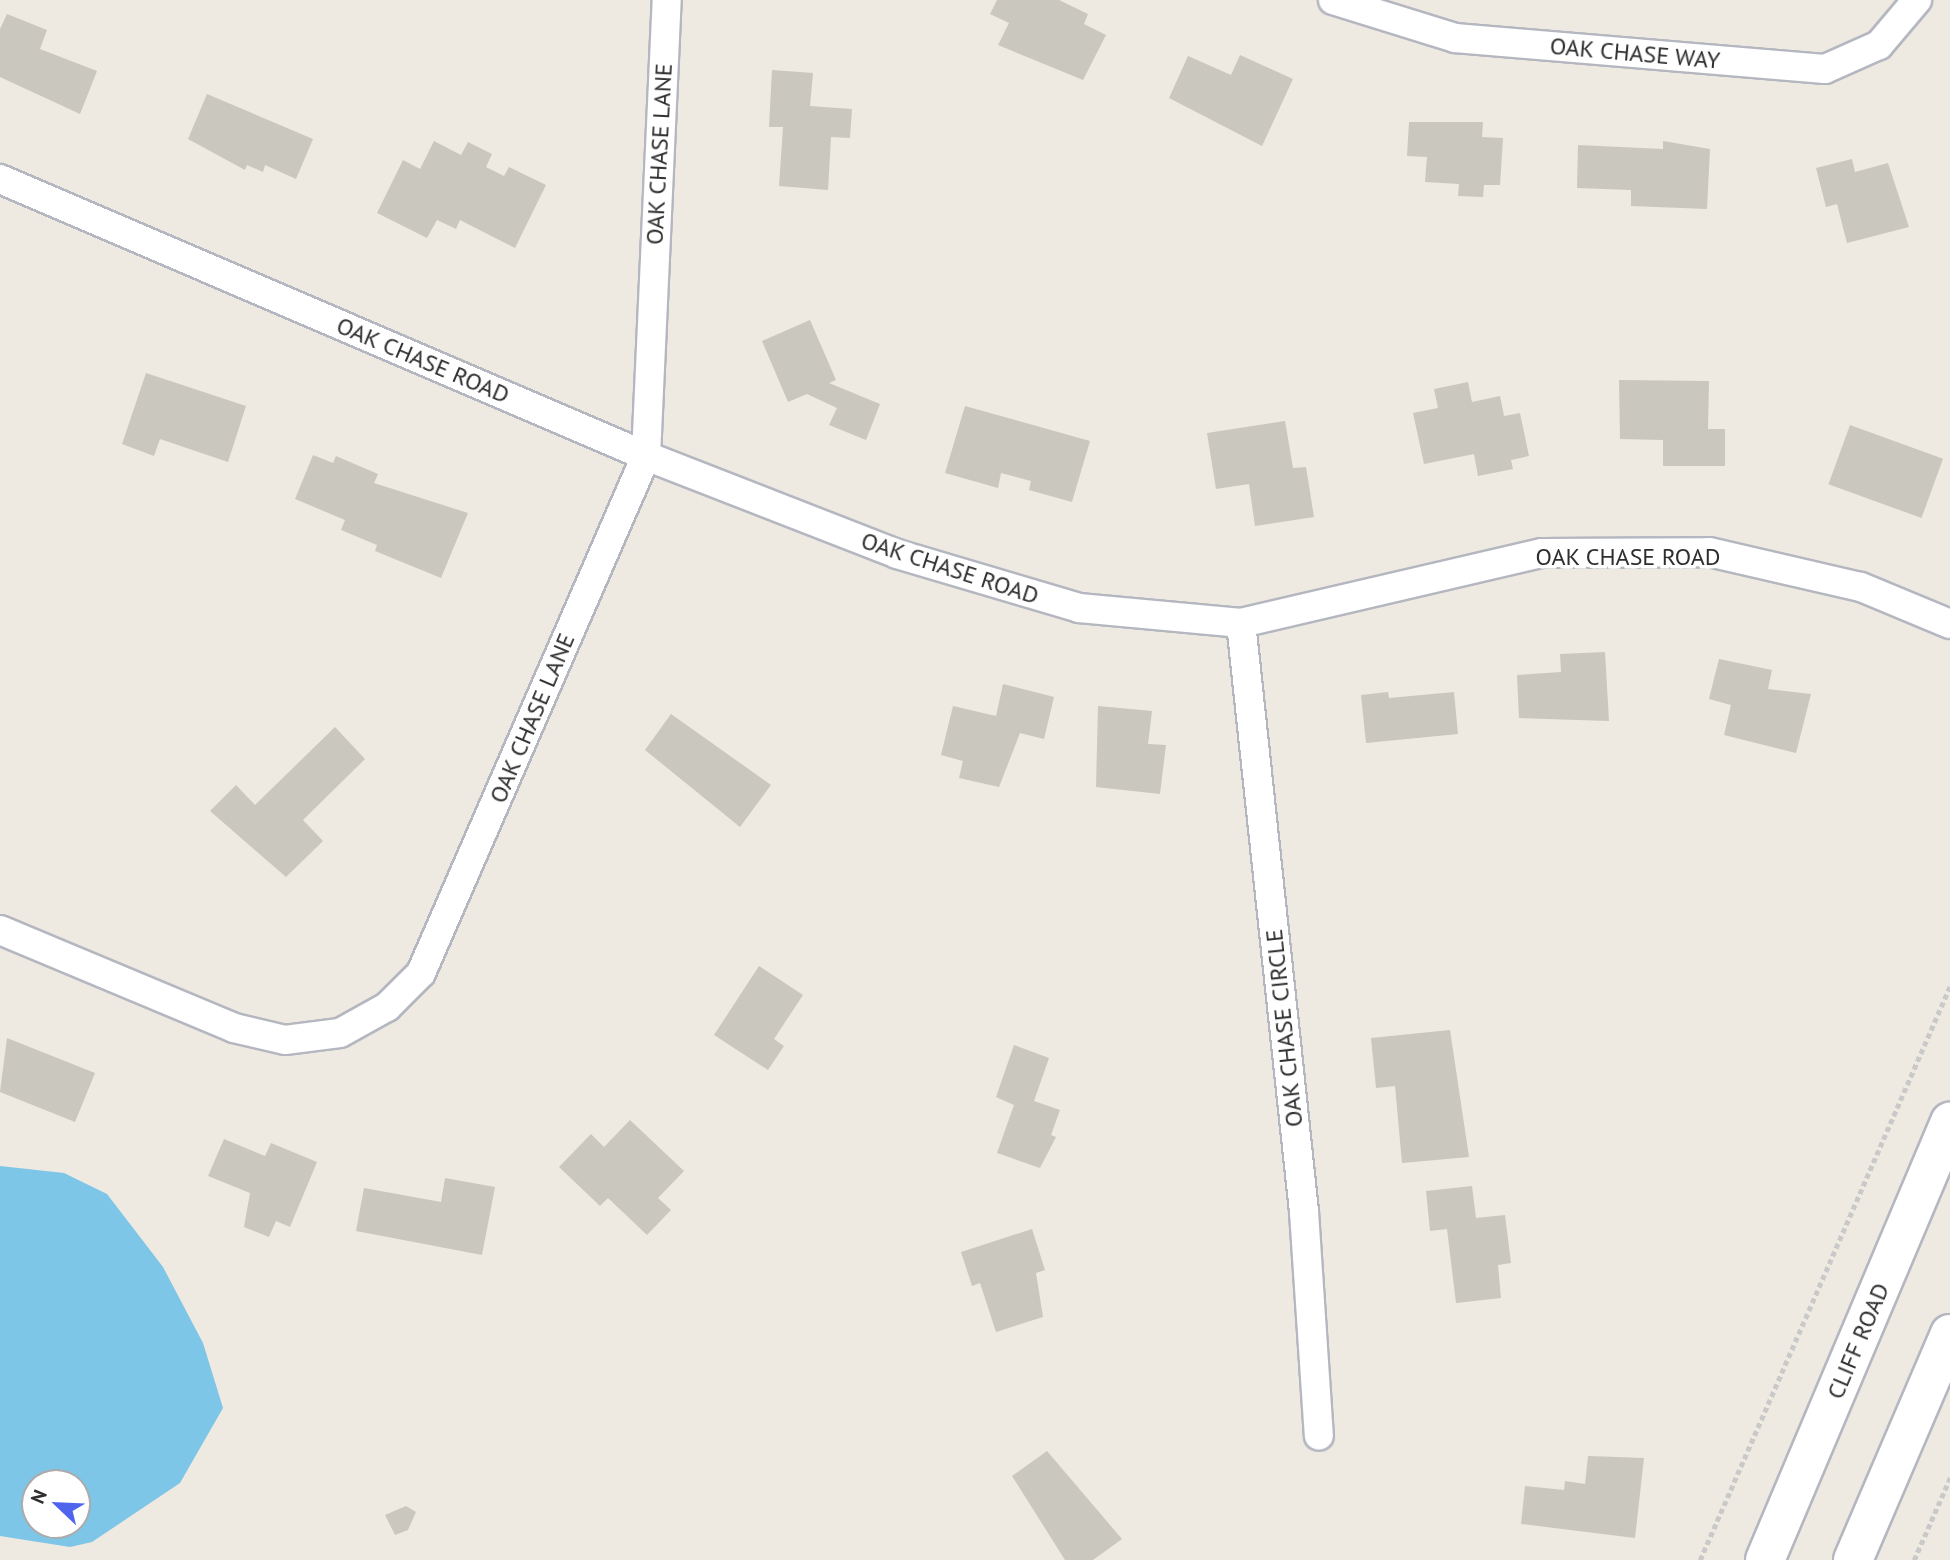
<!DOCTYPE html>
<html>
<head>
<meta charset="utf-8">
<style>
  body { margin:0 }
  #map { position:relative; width:1950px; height:1560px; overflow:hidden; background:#eee9e1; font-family:"PT Sans",sans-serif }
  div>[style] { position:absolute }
  .water>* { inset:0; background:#7dc6e7 }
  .building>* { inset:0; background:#cac7bf; transform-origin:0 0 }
  .path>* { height:4.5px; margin-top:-2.25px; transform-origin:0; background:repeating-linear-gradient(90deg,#c9c9c9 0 5px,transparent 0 8.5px) }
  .roads { filter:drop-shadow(2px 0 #b5b7c0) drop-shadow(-2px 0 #b5b7c0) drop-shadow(0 2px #b5b7c0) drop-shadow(0 -2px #b5b7c0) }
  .street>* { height:28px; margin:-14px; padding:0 14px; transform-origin:14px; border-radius:14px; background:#fff }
  .secondary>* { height:38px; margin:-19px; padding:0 19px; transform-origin:19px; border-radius:19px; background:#fff }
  span { translate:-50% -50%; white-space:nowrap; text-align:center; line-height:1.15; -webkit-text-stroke:7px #fff; paint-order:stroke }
  .street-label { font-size:24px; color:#2e2e2e }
  .north { position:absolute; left:21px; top:1469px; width:70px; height:70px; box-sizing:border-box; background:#fff; border:2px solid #ababab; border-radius:50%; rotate:293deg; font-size:19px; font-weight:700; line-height:28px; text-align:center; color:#2e2e2e }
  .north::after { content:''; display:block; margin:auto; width:24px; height:32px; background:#4f65ed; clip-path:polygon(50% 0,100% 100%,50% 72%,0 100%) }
</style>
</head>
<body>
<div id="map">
  <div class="water">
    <i style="clip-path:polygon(evenodd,0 1166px,64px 1173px,107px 1194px,163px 1267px,203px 1343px,223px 1408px,180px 1483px,92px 1542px,70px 1547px,0 1536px,0 1166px,35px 1483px,77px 1483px,77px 1525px,35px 1525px,35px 1483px)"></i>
  </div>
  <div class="building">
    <i style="clip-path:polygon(997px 0,1059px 0,1088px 14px,1084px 24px,1106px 35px,1083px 80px,998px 45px,1009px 23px,990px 14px)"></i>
    <i style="clip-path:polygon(7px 14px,47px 30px,40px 49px,97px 71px,80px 114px,0 77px,0 29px)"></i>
    <i style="clip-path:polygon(1240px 55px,1293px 79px,1262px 146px,1169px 98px,1188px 56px,1231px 75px)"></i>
    <i style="clip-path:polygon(772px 70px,813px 73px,810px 106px,852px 109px,850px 138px,831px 137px,828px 190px,779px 186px,783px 127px,769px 127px)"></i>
    <i style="clip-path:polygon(207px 94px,313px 139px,296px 179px,265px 165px,263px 172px,247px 165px,245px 170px,188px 139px)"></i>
    <i style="clip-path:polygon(1409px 122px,1483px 122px,1482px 137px,1503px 138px,1500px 185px,1484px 185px,1483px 197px,1458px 196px,1459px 184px,1425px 182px,1427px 157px,1407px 156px)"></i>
    <i style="clip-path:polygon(434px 141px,461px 155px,468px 142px,492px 154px,486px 167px,504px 176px,509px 167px,546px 185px,515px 248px,460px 220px,456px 229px,437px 220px,427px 238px,377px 213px,403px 160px,420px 169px)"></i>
    <i style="clip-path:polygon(1663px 141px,1710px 149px,1707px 209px,1631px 206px,1631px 190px,1577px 188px,1578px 145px,1663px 149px)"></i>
    <i style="clip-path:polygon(1852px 159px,1855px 172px,1888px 163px,1909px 227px,1847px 243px,1837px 204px,1826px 207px,1816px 168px)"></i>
    <i style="clip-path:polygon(810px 320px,836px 380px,829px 383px,880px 404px,866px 440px,829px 425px,837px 408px,807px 394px,788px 402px,762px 341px)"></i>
    <i style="clip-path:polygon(146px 373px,246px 406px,228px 462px,160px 439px,154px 456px,122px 444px)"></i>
    <i style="clip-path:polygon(1619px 380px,1709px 381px,1708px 429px,1725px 429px,1725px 466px,1663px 466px,1663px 440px,1620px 439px)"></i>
    <i style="clip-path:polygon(1468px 382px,1472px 402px,1500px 396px,1504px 416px,1520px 413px,1529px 456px,1511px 460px,1513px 469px,1478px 476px,1474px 454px,1424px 464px,1413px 413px,1438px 408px,1434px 389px)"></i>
    <i style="clip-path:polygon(965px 406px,1090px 441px,1072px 502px,1029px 490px,1031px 481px,1001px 473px,998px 488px,945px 473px)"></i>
    <i style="clip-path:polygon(1285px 421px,1293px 468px,1306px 467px,1314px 517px,1255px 526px,1249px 484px,1216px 489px,1207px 433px)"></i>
    <i style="left:1850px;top:425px;width:99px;height:63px;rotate:20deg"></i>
    <i style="clip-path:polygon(313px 455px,333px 463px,336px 456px,378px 474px,374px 483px,468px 513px,441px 578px,375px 551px,377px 545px,341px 530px,345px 520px,295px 499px)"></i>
    <i style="clip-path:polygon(1605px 652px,1609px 721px,1519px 718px,1517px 675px,1561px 672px,1560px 654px)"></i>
    <i style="clip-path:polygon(1719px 659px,1772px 670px,1768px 689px,1811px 694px,1796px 753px,1724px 735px,1731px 705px,1709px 699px)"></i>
    <i style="clip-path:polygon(1003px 684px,1054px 697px,1044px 739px,1020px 733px,999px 787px,959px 778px,963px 761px,941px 755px,953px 706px,996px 716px)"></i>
    <i style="clip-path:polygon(1388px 692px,1389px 698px,1454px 692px,1458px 734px,1366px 743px,1361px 695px)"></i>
    <i style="clip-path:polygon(1098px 706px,1152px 711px,1148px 744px,1166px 745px,1160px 794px,1096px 787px)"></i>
    <i style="clip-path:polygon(671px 714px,771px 785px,740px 827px,645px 750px)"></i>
    <i style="clip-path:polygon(335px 727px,365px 759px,303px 820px,323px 841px,286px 877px,210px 811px,236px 785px,255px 805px)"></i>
    <i style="clip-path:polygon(759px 966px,803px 995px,774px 1039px,784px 1046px,768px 1070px,714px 1035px)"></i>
    <i style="clip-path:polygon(1450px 1030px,1469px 1157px,1402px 1163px,1395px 1086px,1376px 1088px,1371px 1038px)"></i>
    <i style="clip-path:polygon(7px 1038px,95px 1073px,75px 1122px,0 1092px)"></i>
    <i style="clip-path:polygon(1014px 1045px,1049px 1058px,1034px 1101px,1060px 1110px,1051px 1135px,1056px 1137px,1040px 1168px,997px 1153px,1014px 1105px,996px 1097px)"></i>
    <i style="clip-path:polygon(630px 1120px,684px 1171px,658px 1198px,671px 1210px,647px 1235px,608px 1198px,600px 1206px,559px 1167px,591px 1134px,604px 1147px)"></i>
    <i style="clip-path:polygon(224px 1139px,265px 1156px,271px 1143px,317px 1162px,290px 1227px,276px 1221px,269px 1237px,244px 1227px,250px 1193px,208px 1176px)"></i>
    <i style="clip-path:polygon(445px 1178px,495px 1187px,482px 1255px,356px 1231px,364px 1188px,441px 1202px)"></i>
    <i style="clip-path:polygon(1472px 1186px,1476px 1218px,1505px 1215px,1511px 1263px,1498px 1265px,1501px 1298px,1456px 1303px,1447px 1229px,1430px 1231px,1426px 1191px)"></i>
    <i style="clip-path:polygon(1032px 1229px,1045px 1270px,1036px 1273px,1043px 1317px,996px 1332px,980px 1283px,972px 1286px,961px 1252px)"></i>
    <i style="clip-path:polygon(1047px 1451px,1122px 1539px,1093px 1560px,1065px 1560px,1012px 1476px)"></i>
    <i style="clip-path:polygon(1588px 1456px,1644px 1458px,1635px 1538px,1521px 1524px,1525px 1486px,1564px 1490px,1565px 1481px,1585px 1484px)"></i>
    <i style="clip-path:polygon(406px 1506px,416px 1512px,408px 1530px,395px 1535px,385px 1515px)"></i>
  </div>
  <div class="path">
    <i style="left:1700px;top:1560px;width:626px;rotate:-66.46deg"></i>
    <i style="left:1914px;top:1560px;width:90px;rotate:-66.3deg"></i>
  </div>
  <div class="roads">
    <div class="street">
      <i style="left:1333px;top:0;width:128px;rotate:17.3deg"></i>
      <i style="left:1455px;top:38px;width:371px;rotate:4.8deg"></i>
      <i style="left:1825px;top:69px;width:59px;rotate:-24deg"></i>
      <i style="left:1879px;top:45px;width:59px;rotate:-49.8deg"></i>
      <i style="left:0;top:179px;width:703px;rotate:23.21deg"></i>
      <i style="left:646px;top:456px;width:269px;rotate:21.3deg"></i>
      <i style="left:897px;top:554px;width:190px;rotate:16.5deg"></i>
      <i style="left:1079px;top:608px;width:163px;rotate:5.3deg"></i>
      <i style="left:1241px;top:623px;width:309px;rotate:-13.1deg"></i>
      <i style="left:1542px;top:553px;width:167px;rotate:-0.3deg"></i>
      <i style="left:1709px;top:552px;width:156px;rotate:13deg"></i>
      <i style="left:1861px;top:587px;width:96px;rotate:22.6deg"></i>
      <i style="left:1241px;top:623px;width:592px;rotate:83.89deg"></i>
      <i style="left:1304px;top:1212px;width:224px;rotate:86.2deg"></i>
      <i style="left:0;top:930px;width:254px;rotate:22.7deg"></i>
      <i style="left:234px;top:1028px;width:52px;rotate:13.2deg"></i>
      <i style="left:285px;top:1040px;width:55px;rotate:-7.3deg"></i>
      <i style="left:340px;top:1033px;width:54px;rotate:-29deg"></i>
      <i style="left:387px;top:1007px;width:48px;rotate:-45deg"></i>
      <i style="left:421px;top:973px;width:564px;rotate:-66.48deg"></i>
      <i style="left:646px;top:456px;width:456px;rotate:-87.4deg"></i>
    </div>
    <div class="secondary">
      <i style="left:1765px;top:1560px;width:476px;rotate:-67.1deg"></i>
      <i style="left:1853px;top:1560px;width:246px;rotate:-66.8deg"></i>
    </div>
  </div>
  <div class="street-label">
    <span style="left:1635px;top:53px;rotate:5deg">OAK CHASE WAY</span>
    <span style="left:659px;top:154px;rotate:-87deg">OAK CHASE LANE</span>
    <span style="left:423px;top:360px;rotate:23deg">OAK CHASE ROAD</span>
    <span style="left:1628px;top:557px">OAK CHASE ROAD</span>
    <span style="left:950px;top:568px;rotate:18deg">OAK CHASE ROAD</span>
    <span style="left:532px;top:718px;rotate:-67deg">OAK CHASE LANE</span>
    <span style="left:1284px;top:1028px;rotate:-96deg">OAK CHASE CIRCLE</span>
    <span style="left:1858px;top:1341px;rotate:-67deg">CLIFF ROAD</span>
  </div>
  <div class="north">N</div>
</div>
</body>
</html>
